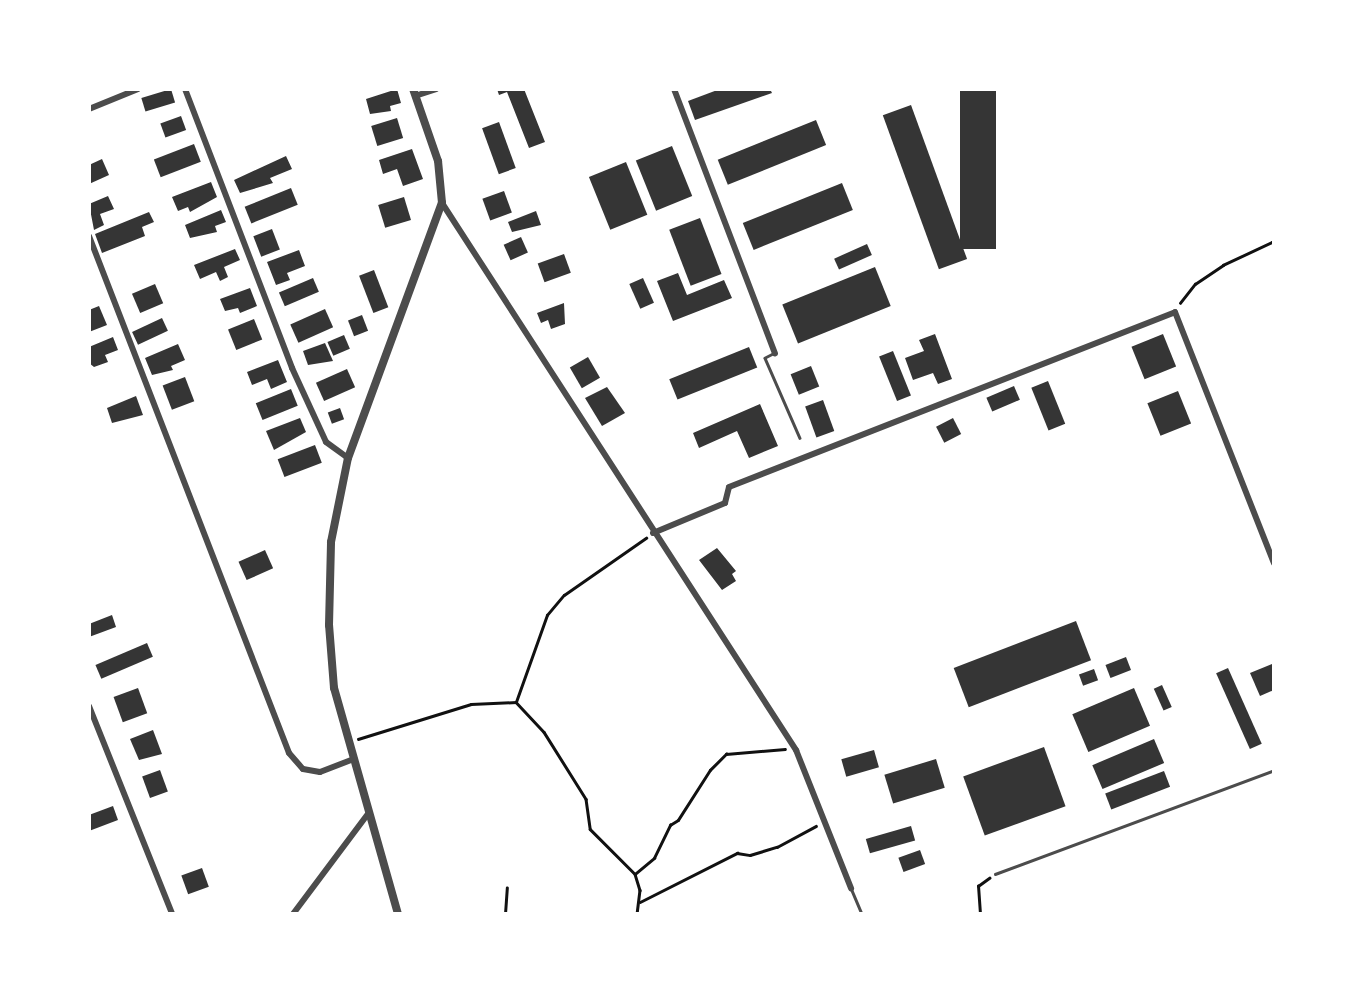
<!DOCTYPE html>
<html>
<head>
<meta charset="utf-8">
<style>
  body { margin:0 }
  #map { position:relative; width:1363px; height:1003px; overflow:hidden; background:#fff; font-family:Roboto,sans-serif }
  div>[style] { position:absolute }
  .building>* { inset:0; background:#353535; transform-origin:0 0 }
  .path>* { height:2.5px; margin:-1.25px; padding:0 1.25px; transform-origin:1.25px; border-radius:1.25px; background:#111 }
  .service>* { height:2.5px; margin:-1.25px; padding:0 1.25px; transform-origin:1.25px; border-radius:1.25px; background:#4c4c4c }
  .minor>* { height:6px; margin:-3px; padding:0 3px; transform-origin:3px; border-radius:3px; background:#4c4c4c }
  .tertiary>* { height:8px; margin:-4px; padding:0 4px; transform-origin:4px; border-radius:4px; background:#4c4c4c }
  span { translate:-50% -50%; white-space:nowrap; text-align:center; line-height:1.15; -webkit-text-stroke:7px #fff; paint-order:stroke }
  .frame { position:absolute; inset:0; border:91px solid #fff; pointer-events:none }
</style>
</head>
<body>
<div id="map">
  <div class="building">
    <i style="left:171px;top:89px;width:14px;height:31px;rotate:73deg"></i>
    <i style="clip-path:polygon(397px 89px,401px 103px,390px 106px,391px 111px,370px 114px,366px 99px)"></i>
    <i style="clip-path:polygon(497px 89px,524px 89px,545px 142px,529px 148px,507px 92px,499px 95px)"></i>
    <i style="clip-path:polygon(720px 89px,770px 89px,772px 93px,695px 120px,688px 101px)"></i>
    <i style="left:960px;top:89px;width:36px;height:160px"></i>
    <i style="left:911px;top:105px;width:164px;height:30px;rotate:70deg"></i>
    <i style="left:181px;top:116px;width:15px;height:22px;rotate:70deg"></i>
    <i style="left:397px;top:118px;width:21px;height:27px;rotate:73deg"></i>
    <i style="left:816px;top:120px;width:27px;height:106px;rotate:68deg"></i>
    <i style="left:499px;top:122px;width:49px;height:18px;rotate:70deg"></i>
    <i style="left:194px;top:144px;width:19px;height:43px;rotate:69deg"></i>
    <i style="left:672px;top:146px;width:54px;height:39px;rotate:68deg"></i>
    <i style="clip-path:polygon(412px 149px,423px 179px,403px 186px,397px 169px,383px 174px,379px 160px)"></i>
    <i style="clip-path:polygon(286px 156px,292px 169px,270px 178px,273px 183px,240px 193px,234px 180px)"></i>
    <i style="clip-path:polygon(102px 159px,109px 175px,89px 184px,89px 165px)"></i>
    <i style="left:626px;top:162px;width:57px;height:40px;rotate:68deg"></i>
    <i style="clip-path:polygon(211px 182px,217px 197px,190px 212px,188px 207px,178px 211px,172px 197px)"></i>
    <i style="left:842px;top:183px;width:29px;height:107px;rotate:68deg"></i>
    <i style="left:291px;top:188px;width:18px;height:50px;rotate:68deg"></i>
    <i style="left:504px;top:191px;width:23px;height:23px;rotate:70deg"></i>
    <i style="clip-path:polygon(108px 196px,114px 209px,100px 214px,104px 225px,94px 230px,89px 204px)"></i>
    <i style="left:404px;top:197px;width:24px;height:27px;rotate:73deg"></i>
    <i style="clip-path:polygon(221px 210px,226px 222px,215px 226px,217px 232px,190px 238px,185px 225px)"></i>
    <i style="clip-path:polygon(536px 211px,541px 225px,512px 232px,508px 222px)"></i>
    <i style="clip-path:polygon(149px 212px,154px 222px,142px 227px,145px 236px,102px 253px,95px 234px)"></i>
    <i style="left:700px;top:218px;width:60px;height:33px;rotate:69deg"></i>
    <i style="left:272px;top:229px;width:22px;height:20px;rotate:69deg"></i>
    <i style="left:521px;top:237px;width:17px;height:19px;rotate:66deg"></i>
    <i style="left:867px;top:244px;width:12px;height:36px;rotate:66deg"></i>
    <i style="clip-path:polygon(235px 249px,240px 260px,224px 267px,228px 277px,220px 281px,216px 272px,200px 279px,194px 265px)"></i>
    <i style="clip-path:polygon(299px 250px,305px 266px,287px 273px,290px 280px,276px 285px,267px 262px)"></i>
    <i style="left:564px;top:254px;width:20px;height:28px;rotate:70deg"></i>
    <i style="left:875px;top:267px;width:42px;height:100px;rotate:68deg"></i>
    <i style="left:374px;top:270px;width:40px;height:16px;rotate:69deg"></i>
    <i style="clip-path:polygon(678px 273px,687px 295px,724px 280px,732px 298px,673px 321px,657px 281px)"></i>
    <i style="left:313px;top:278px;width:15px;height:37px;rotate:67deg"></i>
    <i style="left:643px;top:278px;width:27px;height:15px;rotate:66deg"></i>
    <i style="left:155px;top:284px;width:21px;height:25px;rotate:67deg"></i>
    <i style="clip-path:polygon(250px 288px,257px 306px,240px 313px,238px 308px,225px 311px,220px 299px)"></i>
    <i style="clip-path:polygon(564px 303px,565px 324px,551px 329px,548px 320px,541px 323px,537px 313px)"></i>
    <i style="clip-path:polygon(99px 306px,107px 325px,89px 332px,89px 310px)"></i>
    <i style="left:325px;top:309px;width:20px;height:38px;rotate:66deg"></i>
    <i style="left:362px;top:315px;width:17px;height:15px;rotate:69deg"></i>
    <i style="left:162px;top:318px;width:14px;height:33px;rotate:65deg"></i>
    <i style="left:254px;top:319px;width:22px;height:28px;rotate:68deg"></i>
    <i style="clip-path:polygon(935px 334px,952px 379px,938px 384px,933px 373px,913px 380px,905px 358px,924px 351px,919px 340px)"></i>
    <i style="left:1163px;top:334px;width:35px;height:34px;rotate:68deg"></i>
    <i style="left:344px;top:335px;width:15px;height:18px;rotate:67deg"></i>
    <i style="clip-path:polygon(113px 337px,118px 350px,105px 355px,108px 362px,94px 367px,89px 363px,89px 347px)"></i>
    <i style="clip-path:polygon(325px 343px,333px 361px,308px 365px,303px 351px)"></i>
    <i style="clip-path:polygon(178px 344px,185px 360px,171px 366px,173px 370px,152px 375px,145px 358px)"></i>
    <i style="left:749px;top:347px;width:22px;height:86px;rotate:68deg"></i>
    <i style="left:893px;top:351px;width:48px;height:15px;rotate:68deg"></i>
    <i style="left:588px;top:357px;width:24px;height:21px;rotate:60deg"></i>
    <i style="clip-path:polygon(278px 360px,287px 382px,271px 389px,267px 379px,252px 385px,247px 372px)"></i>
    <i style="left:811px;top:366px;width:22px;height:22px;rotate:68deg"></i>
    <i style="left:347px;top:369px;width:20px;height:34px;rotate:66deg"></i>
    <i style="left:185px;top:377px;width:26px;height:24px;rotate:69deg"></i>
    <i style="left:1048px;top:381px;width:46px;height:18px;rotate:68deg"></i>
    <i style="left:1014px;top:386px;width:15px;height:30px;rotate:67deg"></i>
    <i style="clip-path:polygon(607px 387px,625px 413px,602px 426px,585px 398px)"></i>
    <i style="left:291px;top:389px;width:18px;height:38px;rotate:68deg"></i>
    <i style="left:1178px;top:391px;width:35px;height:33px;rotate:68deg"></i>
    <i style="clip-path:polygon(136px 396px,143px 415px,112px 423px,107px 408px)"></i>
    <i style="left:823px;top:400px;width:33px;height:19px;rotate:70deg"></i>
    <i style="clip-path:polygon(760px 404px,778px 446px,749px 458px,737px 431px,699px 448px,693px 433px)"></i>
    <i style="left:340px;top:408px;width:12px;height:13px;rotate:70deg"></i>
    <i style="clip-path:polygon(300px 418px,306px 432px,274px 450px,266px 431px)"></i>
    <i style="left:953px;top:418px;width:18px;height:19px;rotate:63deg"></i>
    <i style="left:315px;top:445px;width:19px;height:40px;rotate:69deg"></i>
    <i style="clip-path:polygon(717px 548px,736px 571px,732px 574px,736px 581px,722px 590px,699px 560px)"></i>
    <i style="left:265px;top:550px;width:20px;height:29px;rotate:66deg"></i>
    <i style="clip-path:polygon(112px 615px,116px 627px,89px 637px,89px 624px)"></i>
    <i style="left:1076px;top:621px;width:42px;height:131px;rotate:69deg"></i>
    <i style="left:147px;top:643px;width:15px;height:56px;rotate:67deg"></i>
    <i style="left:1126px;top:657px;width:14px;height:22px;rotate:69deg"></i>
    <i style="clip-path:polygon(1272px 664px,1274px 690px,1260px 696px,1250px 673px)"></i>
    <i style="left:1228px;top:668px;width:83px;height:13px;rotate:66deg"></i>
    <i style="left:1094px;top:669px;width:12px;height:16px;rotate:70deg"></i>
    <i style="left:1162px;top:685px;width:24px;height:9px;rotate:66deg"></i>
    <i style="left:138px;top:688px;width:27px;height:26px;rotate:70deg"></i>
    <i style="left:1134px;top:688px;width:41px;height:67px;rotate:67deg"></i>
    <i style="clip-path:polygon(153px 730px,162px 754px,139px 760px,130px 739px)"></i>
    <i style="left:1154px;top:739px;width:26px;height:67px;rotate:67deg"></i>
    <i style="left:1044px;top:747px;width:63px;height:86px;rotate:70deg"></i>
    <i style="left:874px;top:750px;width:18px;height:34px;rotate:74deg"></i>
    <i style="left:936px;top:759px;width:30px;height:54px;rotate:73deg"></i>
    <i style="left:160px;top:770px;width:23px;height:19px;rotate:70deg"></i>
    <i style="left:1164px;top:771px;width:17px;height:63px;rotate:69deg"></i>
    <i style="clip-path:polygon(113px 806px,118px 820px,89px 831px,89px 815px)"></i>
    <i style="left:911px;top:826px;width:15px;height:47px;rotate:74deg"></i>
    <i style="left:920px;top:850px;width:15px;height:23px;rotate:70deg"></i>
    <i style="left:202px;top:868px;width:20px;height:22px;rotate:70deg"></i>
  </div>
  <div class="path">
    <i style="left:1180px;top:303px;width:24px;rotate:-52deg"></i>
    <i style="left:1195px;top:284px;width:34px;rotate:-34deg"></i>
    <i style="left:1223px;top:265px;width:56px;rotate:-25.2deg"></i>
    <i style="left:516px;top:702px;width:41px;rotate:47deg"></i>
    <i style="left:544px;top:732px;width:79px;rotate:57.9deg"></i>
    <i style="left:586px;top:799px;width:30px;rotate:82deg"></i>
    <i style="left:590px;top:829px;width:64px;rotate:45deg"></i>
    <i style="left:635px;top:874px;width:17px;rotate:73deg"></i>
    <i style="left:640px;top:890px;width:24px;rotate:97deg"></i>
    <i style="left:358px;top:739px;width:118px;rotate:-17.2deg"></i>
    <i style="left:471px;top:704px;width:45px;rotate:-2.5deg"></i>
    <i style="left:516px;top:702px;width:92px;rotate:-70.4deg"></i>
    <i style="left:547px;top:615px;width:26px;rotate:-50deg"></i>
    <i style="left:564px;top:595px;width:100px;rotate:-34.8deg"></i>
    <i style="left:635px;top:874px;width:25px;rotate:-40deg"></i>
    <i style="left:654px;top:858px;width:37px;rotate:-64deg"></i>
    <i style="left:670px;top:825px;width:9px;rotate:-32deg"></i>
    <i style="left:678px;top:820px;width:59px;rotate:-57.4deg"></i>
    <i style="left:710px;top:770px;width:23px;rotate:-45deg"></i>
    <i style="left:726px;top:754px;width:59px;rotate:-4.8deg"></i>
    <i style="left:640px;top:902px;width:109px;rotate:-26.8deg"></i>
    <i style="left:737px;top:853px;width:13px;rotate:9deg"></i>
    <i style="left:750px;top:855px;width:28px;rotate:-17deg"></i>
    <i style="left:777px;top:847px;width:44px;rotate:-28.3deg"></i>
    <i style="left:505px;top:914px;width:26px;rotate:-86deg"></i>
    <i style="left:980px;top:914px;width:28px;rotate:-94deg"></i>
    <i style="left:978px;top:886px;width:14px;rotate:-36deg"></i>
  </div>
  <div class="service">
    <i style="left:775px;top:353px;width:11px;rotate:153deg"></i>
    <i style="left:765px;top:358px;width:87px;rotate:66.4deg"></i>
    <i style="left:995px;top:874px;width:298px;rotate:-20.4deg"></i>
    <i style="left:851px;top:888px;width:28px;rotate:67deg"></i>
  </div>
  <div class="minor">
    <i style="left:185px;top:89px;width:299px;rotate:69deg"></i>
    <i style="left:292px;top:368px;width:81px;rotate:65.3deg"></i>
    <i style="left:326px;top:442px;width:27px;rotate:36deg"></i>
    <i style="left:674px;top:89px;width:283px;rotate:69.1deg"></i>
    <i style="left:415px;top:96px;width:22px;rotate:-18deg"></i>
    <i style="left:89px;top:109px;width:53px;rotate:-22.2deg"></i>
    <i style="left:442px;top:203px;width:652px;rotate:57.09deg"></i>
    <i style="left:796px;top:750px;width:149px;rotate:68.3deg"></i>
    <i style="left:89px;top:236px;width:554px;rotate:68.85deg"></i>
    <i style="left:289px;top:753px;width:21px;rotate:49deg"></i>
    <i style="left:303px;top:769px;width:17px;rotate:10deg"></i>
    <i style="left:320px;top:772px;width:34px;rotate:-21deg"></i>
    <i style="left:653px;top:533px;width:78px;rotate:-22.6deg"></i>
    <i style="left:725px;top:503px;width:16px;rotate:-76deg"></i>
    <i style="left:729px;top:487px;width:479px;rotate:-21.4deg"></i>
    <i style="left:1175px;top:312px;width:270px;rotate:68.5deg"></i>
    <i style="left:89px;top:706px;width:224px;rotate:68.2deg"></i>
    <i style="left:293px;top:914px;width:124px;rotate:-53.2deg"></i>
  </div>
  <div class="tertiary">
    <i style="left:398px;top:914px;width:235px;rotate:-105.8deg"></i>
    <i style="left:334px;top:688px;width:63px;rotate:-94.5deg"></i>
    <i style="left:329px;top:625px;width:83px;rotate:-88.6deg"></i>
    <i style="left:331px;top:542px;width:86px;rotate:-78.6deg"></i>
    <i style="left:348px;top:458px;width:272px;rotate:-69.8deg"></i>
    <i style="left:442px;top:203px;width:42px;rotate:-95.4deg"></i>
    <i style="left:438px;top:161px;width:76px;rotate:-109.1deg"></i>
  </div>
  <div class="frame"></div>
</div>
</body>
</html>
